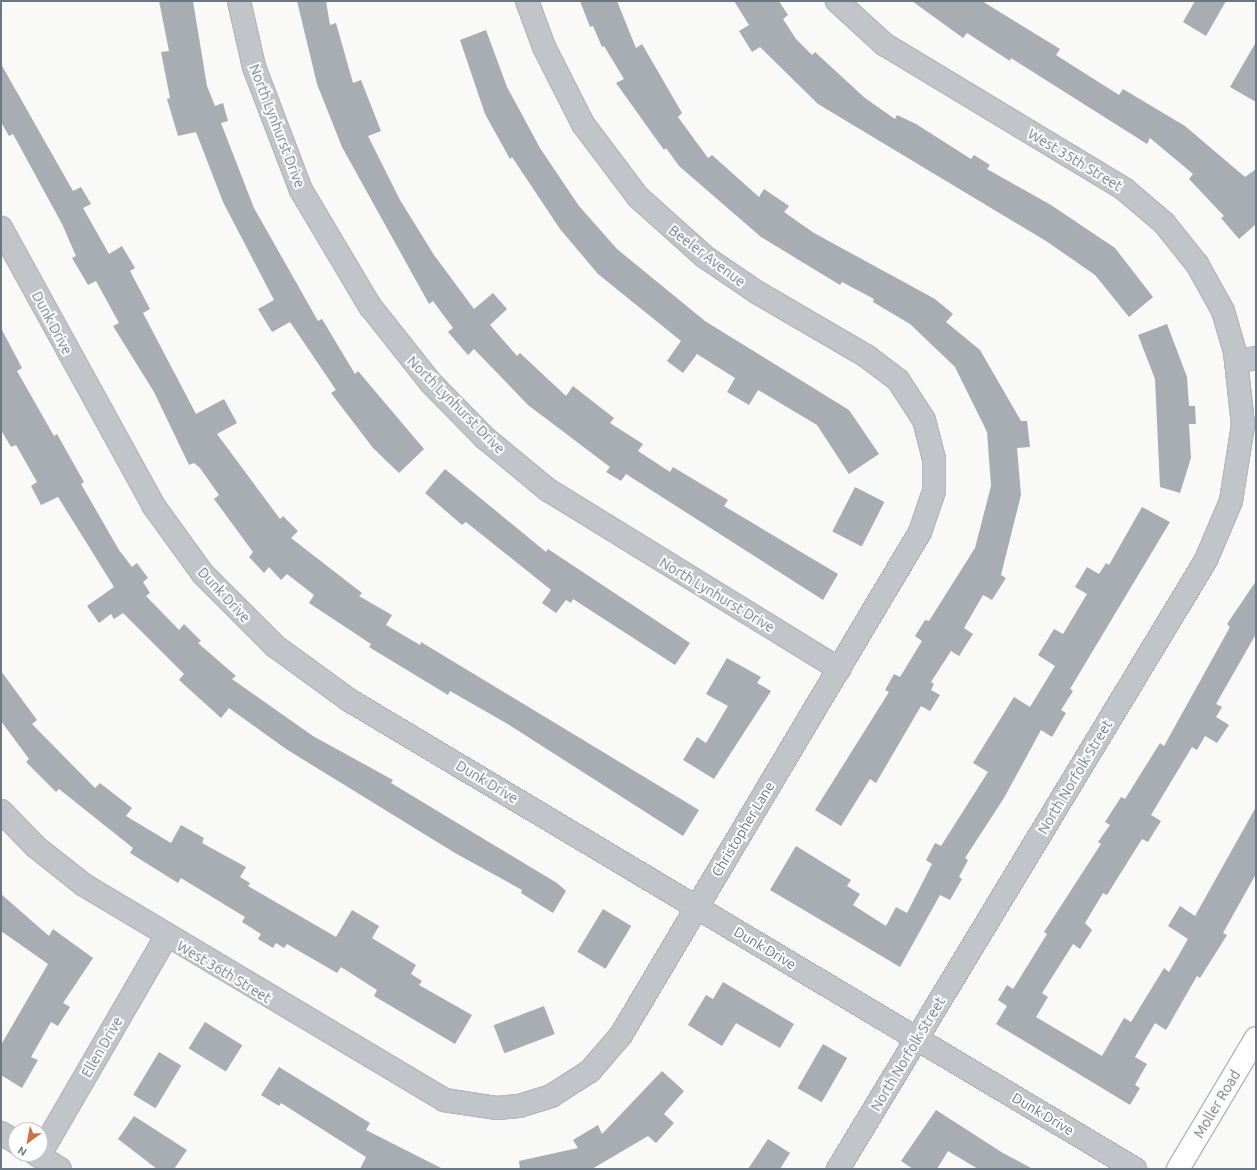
<!DOCTYPE html>
<html>
<head>
<meta charset="utf-8">
<style>
  body { margin:0 }
  #map { position:relative; width:1257px; height:1170px; overflow:hidden; background:#f9f9f7; font-family:Ubuntu,sans-serif }
  div>[style] { position:absolute }
  .building>* { inset:0; background:#a7adb3; transform-origin:0 0 }
  .roads { filter:drop-shadow(1px 0 #b4b8bc) drop-shadow(-1px 0 #b4b8bc) drop-shadow(0 1px #b4b8bc) drop-shadow(0 -1px #b4b8bc) }
  .street>* { height:22px; margin:-11px; padding:0 11px; transform-origin:11px; border-radius:11px; background:#c1c4c8 }
  .secondary>* { height:22px; margin:-11px; padding:0 11px; transform-origin:11px; border-radius:11px; background:#fff }
  span { translate:-50% -50%; white-space:nowrap; text-align:center; line-height:1.15; -webkit-text-stroke:4px #fff; paint-order:stroke }
  .street-label { font-size:14px; color:#6c7784 }
  .frame { position:absolute; inset:0; border:2px solid #6c7784; pointer-events:none }
  .north { position:absolute; left:8px; top:1122px; width:40px; height:40px; box-sizing:border-box; background:#fff; border:1px solid #c4c9ce; border-radius:50%; rotate:212deg; font-size:11px; font-weight:700; line-height:16px; text-align:center; color:#6c7784 }
  .north::after { content:''; display:block; margin:auto; width:14px; height:18px; background:#ce7343; clip-path:polygon(50% 0,100% 100%,50% 72%,0 100%) }
</style>
</head>
<body>
<div id="map">
  <div class="building">
    <i style="clip-path:polygon(159px 1px,193px 1px,207px 86px,215px 106px,223px 103px,228px 121px,221px 123px,254px 208px,318px 321px,322px 319px,355px 374px,358px 371px,424px 449px,399px 473px,373px 448px,331px 393px,336px 390px,290px 322px,272px 332px,258px 309px,274px 300px,223px 202px,196px 132px,178px 136px,167px 99px,170px 98px,161px 52px,169px 51px)"></i>
    <i style="clip-path:polygon(297px 1px,326px 1px,330px 25px,336px 23px,353px 83px,361px 80px,381px 131px,368px 136px,400px 200px,434px 255px,474px 309px,493px 293px,507px 309px,490px 325px,517px 356px,520px 353px,566px 396px,573px 386px,614px 418px,610px 423px,643px 444px,638px 451px,670px 472px,673px 467px,728px 500px,724px 506px,838px 574px,823px 600px,626px 474px,621px 481px,606px 472px,610px 467px,528px 405px,474px 349px,468px 355px,448px 332px,453px 328px,433px 301px,429px 304px,342px 147px,317px 84px)"></i>
    <i style="clip-path:polygon(580px 1px,617px 1px,636px 48px,642px 44px,682px 113px,678px 117px,708px 158px,712px 155px,759px 197px,764px 189px,789px 206px,784px 212px,814px 233px,935px 299px,953px 314px,946px 322px,980px 350px,1021px 421px,1027px 421px,1030px 447px,1017px 448px,1021px 495px,1001px 575px,1006px 578px,992px 600px,983px 595px,964px 628px,973px 634px,959px 656px,951px 651px,931px 682px,934px 684px,931px 690px,940px 695px,930px 711px,921px 706px,876px 783px,870px 779px,841px 826px,815px 810px,889px 692px,885px 690px,894px 674px,900px 677px,922px 641px,915px 636px,925px 620px,929px 621px,975px 548px,991px 486px,987px 432px,955px 367px,910px 324px,873px 302px,874px 299px,842px 282px,840px 285px,761px 237px,679px 166px,666px 148px,664px 150px,616px 83px,624px 79px,604px 46px,602px 47px,593px 26px,590px 27px)"></i>
    <i style="clip-path:polygon(734px 1px,779px 1px,788px 15px,783px 19px,796px 39px,812px 55px,815px 52px,865px 98px,895px 119px,897px 115px,916px 124px,971px 159px,974px 155px,990px 165px,987px 169px,1051px 205px,1115px 248px,1153px 297px,1129px 317px,1095px 275px,1046px 241px,818px 104px,760px 47px,752px 52px,739px 31px,749px 25px)"></i>
    <i style="clip-path:polygon(912px 1px,982px 1px,1060px 49px,1056px 55px,1119px 95px,1123px 89px,1185px 126px,1245px 177px,1256px 169px,1256px 224px,1239px 239px,1221px 218px,1224px 216px,1189px 179px,1193px 174px,1150px 138px,1147px 144px,1011px 58px,1010px 61px,967px 33px,963px 38px)"></i>
    <i style="clip-path:polygon(1195px 1px,1226px 1px,1206px 36px,1183px 22px)"></i>
    <i style="clip-path:polygon(486px 30px,507px 87px,540px 148px,579px 206px,617px 249px,705px 321px,849px 410px,879px 454px,849px 474px,817px 425px,758px 390px,749px 405px,727px 392px,735px 378px,697px 354px,683px 373px,667px 361px,681px 341px,598px 274px,560px 229px,512px 157px,510px 159px,485px 114px,460px 40px)"></i>
    <i style="clip-path:polygon(1256px 42px,1256px 102px,1230px 87px)"></i>
    <i style="clip-path:polygon(1px 64px,73px 191px,81px 187px,91px 204px,83px 208px,109px 254px,122px 246px,135px 268px,130px 271px,150px 309px,143px 313px,196px 414px,224px 399px,237px 423px,217px 434px,280px 519px,283px 516px,298px 531px,291px 538px,362px 593px,359px 596px,392px 615px,386px 625px,420px 645px,421px 642px,699px 810px,683px 836px,506px 723px,450px 691px,448px 695px,369px 647px,371px 644px,309px 603px,314px 595px,287px 574px,281px 580px,269px 567px,264px 573px,249px 557px,253px 552px,214px 499px,219px 495px,200px 468px,194px 463px,189px 465px,154px 392px,113px 326px,119px 323px,96px 281px,88px 285px,72px 258px,76px 256px,62px 224px,13px 134px,9px 136px,1px 122px)"></i>
    <i style="clip-path:polygon(1167px 324px,1187px 377px,1189px 406px,1195px 406px,1196px 424px,1189px 424px,1191px 458px,1180px 493px,1160px 487px,1155px 379px,1138px 335px)"></i>
    <i style="clip-path:polygon(1px 328px,22px 368px,17px 371px,54px 436px,57px 434px,84px 482px,81px 484px,119px 550px,132px 567px,137px 563px,148px 578px,143px 582px,150px 593px,146px 596px,179px 630px,184px 624px,201px 641px,198px 643px,236px 676px,232px 679px,313px 736px,393px 780px,391px 783px,557px 883px,566px 891px,553px 913px,521px 893px,522px 890px,455px 853px,286px 749px,229px 708px,221px 718px,179px 680px,184px 674px,123px 613px,114px 619px,111px 614px,99px 623px,87px 606px,114px 587px,58px 497px,41px 505px,31px 486px,37px 482px,16px 445px,11px 447px,1px 430px)"></i>
    <i style="clip-path:polygon(445px 469px,546px 552px,548px 549px,690px 643px,675px 665px,573px 599px,571px 603px,566px 600px,556px 613px,542px 603px,551px 590px,466px 522px,462px 525px,425px 493px)"></i>
    <i style="left:855px;top:487px;width:33px;height:50px;rotate:27deg"></i>
    <i style="clip-path:polygon(1142px 507px,1170px 522px,1070px 689px,1073px 691px,1061px 710px,1066px 713px,1052px 737px,1041px 730px,1004px 798px,965px 858px,968px 860px,959px 877px,962px 879px,950px 900px,940px 895px,900px 967px,770px 890px,796px 846px,851px 880px,847px 886px,860px 894px,853px 905px,886px 926px,896px 907px,907px 913px,932px 864px,926px 860px,935px 843px,941px 846px,988px 772px,973px 763px,1014px 697px,1030px 707px,1055px 666px,1038px 655px,1054px 629px,1063px 634px,1087px 594px,1075px 587px,1087px 567px,1099px 574px,1106px 563px,1109px 565px)"></i>
    <i style="clip-path:polygon(1256px 581px,1256px 634px,1216px 704px,1222px 707px,1216px 717px,1229px 725px,1217px 743px,1205px 736px,1197px 750px,1192px 747px,1151px 815px,1161px 821px,1148px 842px,1142px 839px,1107px 895px,1103px 893px,1085px 923px,1092px 930px,1080px 949px,1073px 944px,1042px 993px,1048px 997px,1036px 1017px,1102px 1056px,1124px 1018px,1131px 1022px,1164px 968px,1169px 972px,1188px 939px,1168px 926px,1180px 906px,1195px 916px,1256px 807px,1256px 874px,1223px 933px,1227px 935px,1200px 978px,1197px 976px,1166px 1030px,1155px 1023px,1135px 1057px,1147px 1064px,1135px 1085px,1140px 1088px,1130px 1105px,996px 1024px,1007px 1006px,998px 1000px,1007px 985px,1013px 989px,1047px 934px,1044px 932px,1101px 844px,1098px 842px,1110px 825px,1105px 822px,1121px 797px,1125px 799px,1160px 743px,1164px 746px,1230px 627px,1227px 624px)"></i>
    <i style="clip-path:polygon(727px 658px,761px 677px,757px 683px,771px 691px,714px 779px,683px 760px,697px 737px,706px 743px,728px 706px,706px 694px)"></i>
    <i style="clip-path:polygon(1px 671px,37px 720px,32px 724px,95px 788px,100px 783px,132px 808px,126px 816px,171px 843px,181px 825px,204px 838px,202px 843px,246px 867px,240px 877px,250px 883px,248px 886px,336px 937px,352px 910px,379px 926px,372px 938px,416px 965px,411px 974px,422px 981px,419px 985px,472px 1015px,455px 1044px,374px 996px,377px 990px,341px 967px,337px 973px,287px 944px,284px 948px,276px 943px,273px 948px,258px 939px,261px 934px,242px 922px,245px 917px,181px 878px,178px 883px,130px 853px,133px 848px,59px 789px,56px 792px,26px 762px,29px 759px,1px 721px)"></i>
    <i style="clip-path:polygon(1px 894px,49px 936px,53px 929px,93px 958px,63px 1003px,70px 1007px,58px 1026px,51px 1022px,31px 1057px,38px 1060px,22px 1088px,1px 1075px,1px 1045px,48px 964px,1px 931px)"></i>
    <i style="left:603px;top:909px;width:33px;height:50px;rotate:31deg"></i>
    <i style="clip-path:polygon(723px 982px,794px 1024px,780px 1048px,736px 1023px,722px 1046px,688px 1025px,706px 995px,713px 999px)"></i>
    <i style="left:544px;top:1006px;width:30px;height:54px;rotate:69deg"></i>
    <i style="left:205px;top:1022px;width:44px;height:31px;rotate:32deg"></i>
    <i style="left:823px;top:1044px;width:28px;height:51px;rotate:30deg"></i>
    <i style="left:159px;top:1052px;width:26px;height:50px;rotate:31deg"></i>
    <i style="clip-path:polygon(279px 1067px,370px 1123px,366px 1130px,443px 1169px,360px 1169px,366px 1157px,281px 1103px,279px 1106px,261px 1095px)"></i>
    <i style="clip-path:polygon(662px 1071px,684px 1091px,664px 1114px,674px 1123px,656px 1143px,648px 1136px,592px 1169px,520px 1169px,519px 1161px,578px 1148px,573px 1140px,598px 1125px,602px 1134px)"></i>
    <i style="clip-path:polygon(936px 1110px,1003px 1153px,1033px 1169px,978px 1169px,948px 1151px,937px 1169px,913px 1169px,901px 1161px)"></i>
    <i style="clip-path:polygon(134px 1116px,187px 1150px,174px 1169px,157px 1169px,118px 1139px)"></i>
    <i style="clip-path:polygon(768px 1139px,790px 1153px,780px 1169px,748px 1169px)"></i>
  </div>
  <div class="roads">
    <div class="street">
      <i style="left:239px;top:1px;width:68px;rotate:77.2deg"></i>
      <i style="left:254px;top:67px;width:132px;rotate:69.1deg"></i>
      <i style="left:301px;top:190px;width:135px;rotate:59.3deg"></i>
      <i style="left:370px;top:306px;width:98px;rotate:51.6deg"></i>
      <i style="left:431px;top:383px;width:77px;rotate:45.5deg"></i>
      <i style="left:485px;top:438px;width:82px;rotate:39.5deg"></i>
      <i style="left:548px;top:490px;width:342px;rotate:31.6deg"></i>
      <i style="left:837px;top:1px;width:64px;rotate:42.5deg"></i>
      <i style="left:884px;top:44px;width:280px;rotate:31.1deg"></i>
      <i style="left:1124px;top:189px;width:52px;rotate:40.4deg"></i>
      <i style="left:1164px;top:223px;width:53px;rotate:51.2deg"></i>
      <i style="left:1197px;top:264px;width:54px;rotate:61deg"></i>
      <i style="left:1223px;top:311px;width:43px;rotate:73.7deg"></i>
      <i style="left:1235px;top:352px;width:73px;rotate:83.7deg"></i>
      <i style="left:1243px;top:425px;width:77px;rotate:99deg"></i>
      <i style="left:1231px;top:501px;width:64px;rotate:113deg"></i>
      <i style="left:1206px;top:560px;width:712px;rotate:121.14deg"></i>
      <i style="left:1px;top:228px;width:316px;rotate:61.2deg"></i>
      <i style="left:153px;top:505px;width:85px;rotate:54.1deg"></i>
      <i style="left:203px;top:574px;width:102px;rotate:45deg"></i>
      <i style="left:275px;top:646px;width:92px;rotate:36.1deg"></i>
      <i style="left:349px;top:700px;width:915px;rotate:30.82deg"></i>
      <i style="left:1237px;top:362px;width:19px;rotate:-12deg"></i>
      <i style="left:1px;top:811px;width:50px;rotate:45.8deg"></i>
      <i style="left:36px;top:847px;width:61px;rotate:38.4deg"></i>
      <i style="left:84px;top:885px;width:419px;rotate:30.8deg"></i>
      <i style="left:444px;top:1100px;width:54px;rotate:8.6deg"></i>
      <i style="left:497px;top:1108px;width:22px;rotate:-5deg"></i>
      <i style="left:519px;top:1106px;width:34px;rotate:-17deg"></i>
      <i style="left:551px;top:1096px;width:46px;rotate:-32.7deg"></i>
      <i style="left:590px;top:1071px;width:48px;rotate:-49.3deg"></i>
      <i style="left:621px;top:1035px;width:585px;rotate:-59.27deg"></i>
      <i style="left:920px;top:532px;width:43px;rotate:-71.1deg"></i>
      <i style="left:934px;top:491px;width:32px;rotate:-90deg"></i>
      <i style="left:934px;top:459px;width:40px;rotate:-104.4deg"></i>
      <i style="left:924px;top:420px;width:48px;rotate:-123deg"></i>
      <i style="left:898px;top:380px;width:38px;rotate:-143deg"></i>
      <i style="left:868px;top:357px;width:127px;rotate:-149.8deg"></i>
      <i style="left:758px;top:293px;width:64px;rotate:-145.8deg"></i>
      <i style="left:705px;top:257px;width:90px;rotate:-138.2deg"></i>
      <i style="left:638px;top:197px;width:91px;rotate:-127deg"></i>
      <i style="left:583px;top:124px;width:86px;rotate:-116.9deg"></i>
      <i style="left:544px;top:47px;width:49px;rotate:-110.3deg"></i>
      <i style="left:1px;top:1133px;width:17px;rotate:31deg"></i>
      <i style="left:36px;top:1154px;width:28px;rotate:32deg"></i>
      <i style="left:39px;top:1156px;width:253px;rotate:-59.9deg"></i>
    </div>
    <div class="secondary">
      <i style="left:1178px;top:1169px;width:152px;rotate:-59.2deg"></i>
    </div>
  </div>
  <div class="street-label">
    <span style="left:277px;top:126px;rotate:69deg">North Lynhurst Drive</span>
    <span style="left:1075px;top:160px;rotate:31deg">West 35th Street</span>
    <span style="left:707px;top:256px;rotate:37deg">Beeler Avenue</span>
    <span style="left:52px;top:323px;rotate:62deg">Dunk Drive</span>
    <span style="left:456px;top:405px;rotate:45deg">North Lynhurst Drive</span>
    <span style="left:224px;top:595px;rotate:47deg">Dunk Drive</span>
    <span style="left:717px;top:595px;rotate:31deg">North Lynhurst Drive</span>
    <span style="left:1075px;top:777px;rotate:-59deg">North Norfolk Street</span>
    <span style="left:487px;top:782px;rotate:31deg">Dunk Drive</span>
    <span style="left:743px;top:829px;rotate:-59deg">Christopher Lane</span>
    <span style="left:765px;top:948px;rotate:31deg">Dunk Drive</span>
    <span style="left:224px;top:972px;rotate:31deg">West 36th Street</span>
    <span style="left:102px;top:1047px;rotate:-60deg">Ellen Drive</span>
    <span style="left:908px;top:1054px;rotate:-59deg">North Norfolk Street</span>
    <span style="left:1217px;top:1104px;rotate:-59deg">Moller Road</span>
    <span style="left:1043px;top:1114px;rotate:31deg">Dunk Drive</span>
  </div>
  <div class="frame"></div>
  <div class="north">N</div>
</div>
</body>
</html>
